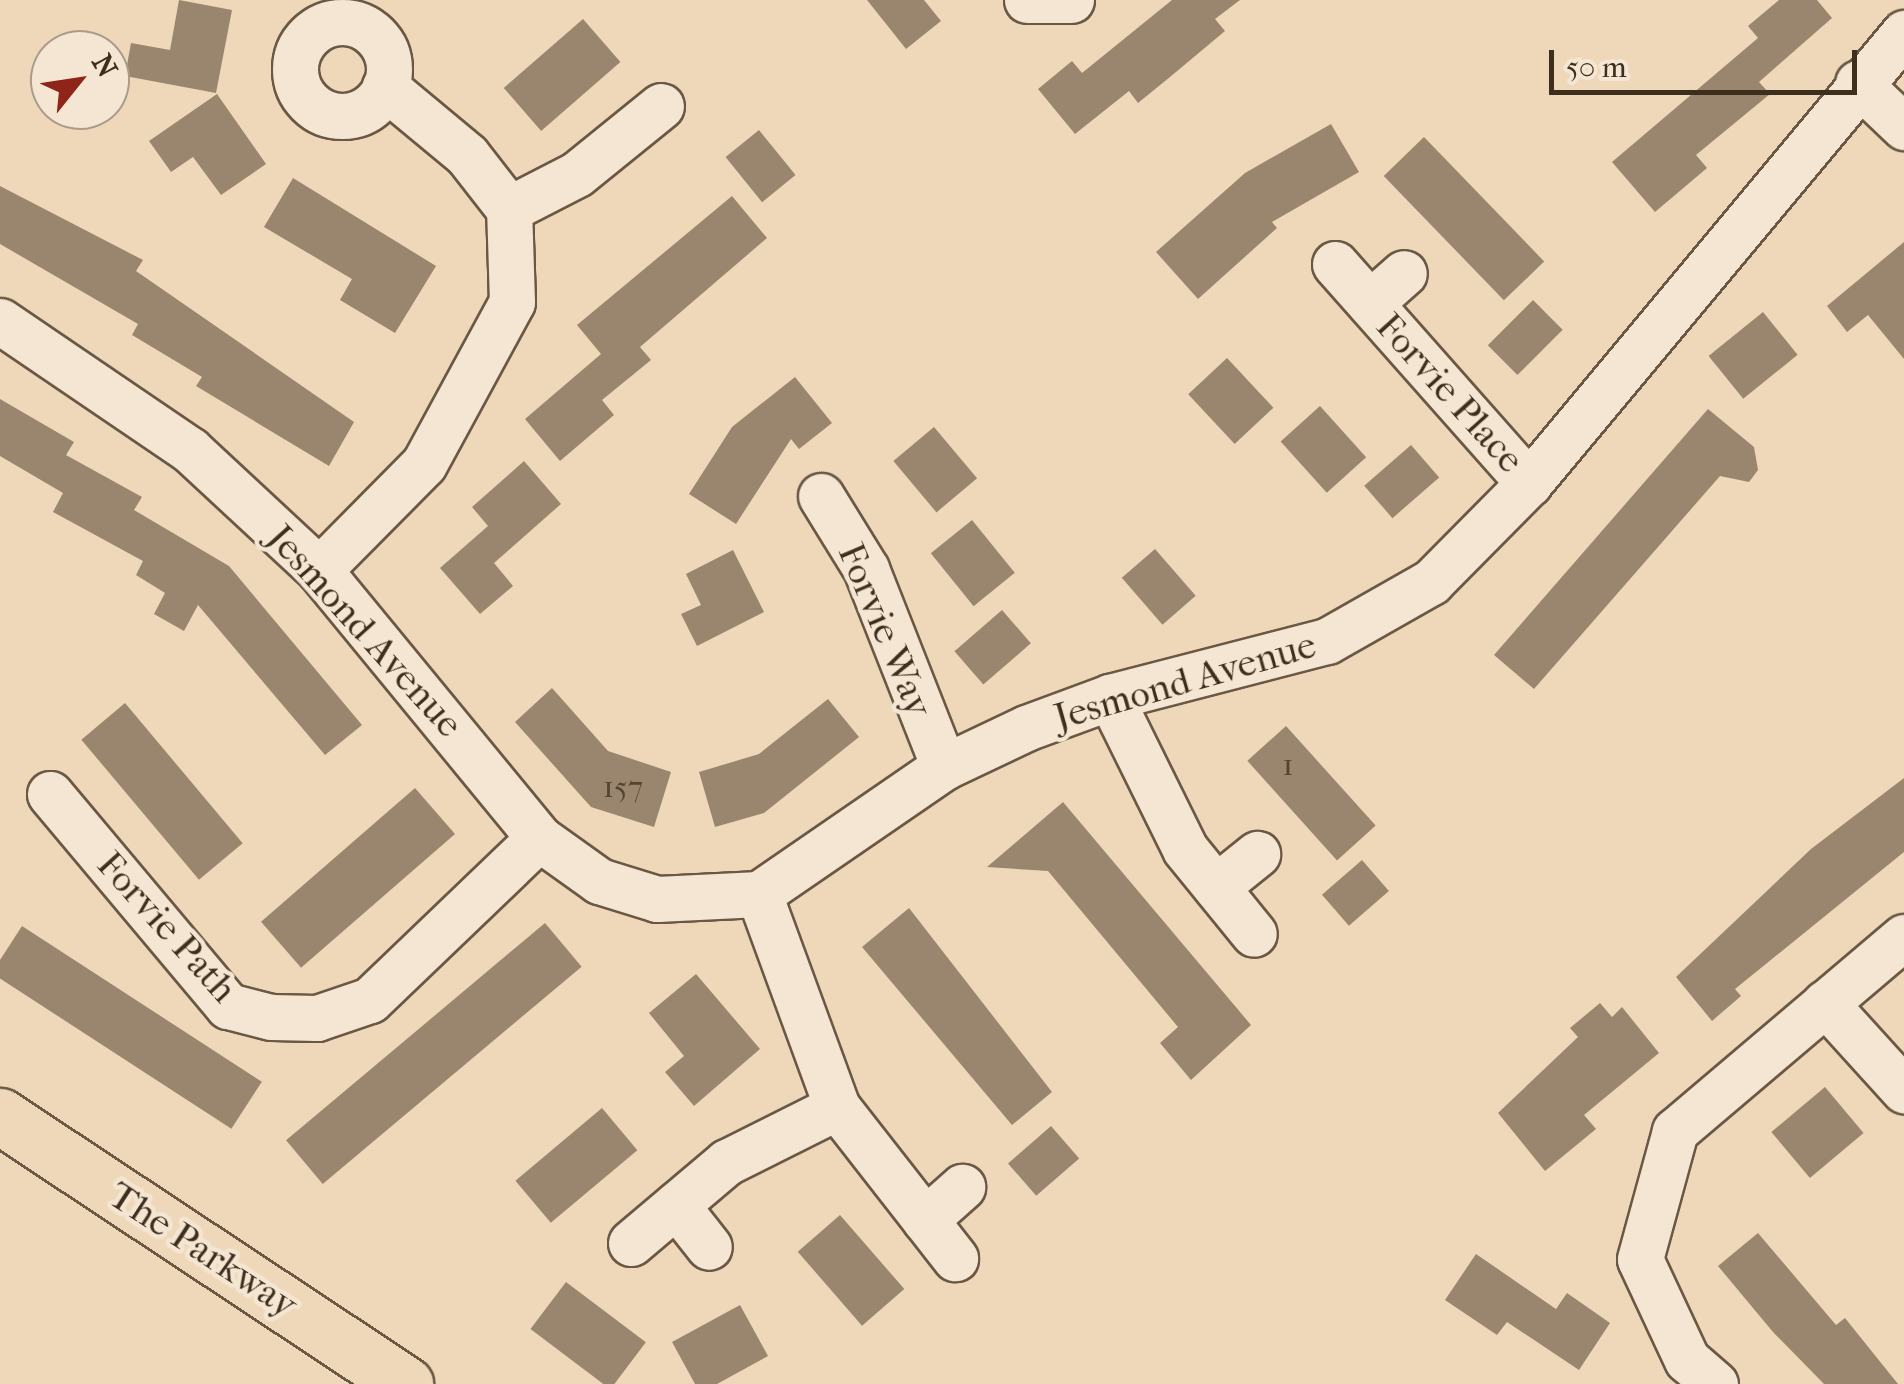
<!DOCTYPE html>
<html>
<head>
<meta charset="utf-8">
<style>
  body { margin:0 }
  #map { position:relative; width:1904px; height:1384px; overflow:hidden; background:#eed8b9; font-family:"IM FELL French Canon",serif }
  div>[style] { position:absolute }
  .building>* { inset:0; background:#9a866f; transform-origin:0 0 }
  .roads { filter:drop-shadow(2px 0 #6a5845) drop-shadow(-2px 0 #6a5845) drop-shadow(0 2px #6a5845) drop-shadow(0 -2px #6a5845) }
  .minor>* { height:45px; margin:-22.5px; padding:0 22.5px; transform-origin:22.5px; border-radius:22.5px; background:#f4e6d2 }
  .minor>.ring { margin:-22.5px; padding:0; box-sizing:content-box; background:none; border:45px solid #f4e6d2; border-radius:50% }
  .primary>* { height:55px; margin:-27.5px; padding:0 27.5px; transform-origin:27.5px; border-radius:27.5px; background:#eed8b9 }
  span { translate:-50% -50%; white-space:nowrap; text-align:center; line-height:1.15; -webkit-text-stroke:9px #f4e6d2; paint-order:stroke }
  .number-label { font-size:32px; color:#554432 }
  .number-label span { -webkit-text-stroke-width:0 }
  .street-label { font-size:38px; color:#3e2e1e }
  .north { position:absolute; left:30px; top:30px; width:100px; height:100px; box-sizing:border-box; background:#f4e6d2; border:2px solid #ab9c8a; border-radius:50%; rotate:60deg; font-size:28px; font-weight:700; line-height:40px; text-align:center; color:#3e2e1e }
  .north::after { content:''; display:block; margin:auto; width:35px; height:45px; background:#8f2418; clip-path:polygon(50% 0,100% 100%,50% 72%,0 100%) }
  .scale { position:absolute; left:1549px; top:50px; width:308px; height:45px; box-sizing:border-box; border:5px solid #3e2e1e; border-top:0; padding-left:12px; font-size:30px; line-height:35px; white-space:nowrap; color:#3e2e1e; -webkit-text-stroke:8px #f4e6d2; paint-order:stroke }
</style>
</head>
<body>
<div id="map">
  <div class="building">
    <i style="clip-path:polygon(179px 0,232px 10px,216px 93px,125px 76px,131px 43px,170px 50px)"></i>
    <i style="clip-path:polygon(867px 0,924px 0,941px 21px,906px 49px)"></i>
    <i style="clip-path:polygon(1172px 0,1240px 0,1215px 19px,1225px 31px,1170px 77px,1138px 103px,1129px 91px,1075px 134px,1038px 89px,1072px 61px,1082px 73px)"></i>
    <i style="clip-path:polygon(1779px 0,1817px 0,1832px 18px,1759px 82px,1770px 94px,1696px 155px,1707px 168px,1655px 212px,1612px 162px,1758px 38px,1748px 26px)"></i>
    <i style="left:583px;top:19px;width:57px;height:105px;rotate:49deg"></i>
    <i style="clip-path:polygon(217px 94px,266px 164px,221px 195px,193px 157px,171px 172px,149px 141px)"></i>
    <i style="clip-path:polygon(1331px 124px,1359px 172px,1272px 222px,1277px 228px,1198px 299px,1156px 252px,1245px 173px)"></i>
    <i style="left:759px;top:130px;width:58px;height:43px;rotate:51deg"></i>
    <i style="left:1424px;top:137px;width:173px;height:56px;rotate:46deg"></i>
    <i style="clip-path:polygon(293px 178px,436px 266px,395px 333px,340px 300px,352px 279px,264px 227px)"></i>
    <i style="clip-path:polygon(0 186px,143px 260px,136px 271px,354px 422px,329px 466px,196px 386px,202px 377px,132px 335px,138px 324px,0 244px)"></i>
    <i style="clip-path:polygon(732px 196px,767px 238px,640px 347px,651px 360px,602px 400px,614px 415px,560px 461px,525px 419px,601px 354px,577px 325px)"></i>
    <i style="clip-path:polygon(1904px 242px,1904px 359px,1868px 315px,1847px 332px,1827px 306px)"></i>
    <i style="left:1533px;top:300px;width:42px;height:64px;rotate:45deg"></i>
    <i style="left:1763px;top:312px;width:55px;height:70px;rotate:51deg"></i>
    <i style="left:1227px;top:358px;width:68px;height:53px;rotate:47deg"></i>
    <i style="clip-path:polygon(795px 377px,832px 423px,799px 449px,791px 439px,736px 524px,689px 494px,732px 427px)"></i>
    <i style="clip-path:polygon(0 399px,74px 442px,66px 455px,142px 497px,134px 510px,229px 566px,362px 725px,325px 755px,198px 605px,184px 631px,154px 614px,165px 593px,136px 575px,143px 561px,53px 512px,63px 493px,0 456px)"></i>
    <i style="left:1320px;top:406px;width:69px;height:53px;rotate:48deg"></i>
    <i style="clip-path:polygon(1708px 409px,1754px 447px,1758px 470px,1749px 482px,1720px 476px,1534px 689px,1494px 655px)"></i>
    <i style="left:934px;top:427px;width:67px;height:53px;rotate:50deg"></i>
    <i style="left:1411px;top:445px;width:43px;height:62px;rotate:49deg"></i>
    <i style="clip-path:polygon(524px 461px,561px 504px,494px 563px,513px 586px,480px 614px,440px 568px,488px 526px,472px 507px)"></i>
    <i style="left:972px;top:520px;width:68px;height:53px;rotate:51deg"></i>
    <i style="left:1155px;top:549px;width:62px;height:44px;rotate:49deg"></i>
    <i style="clip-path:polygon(733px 550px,764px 612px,697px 646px,681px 614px,701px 605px,686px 574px)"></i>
    <i style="left:1002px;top:610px;width:44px;height:63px;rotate:49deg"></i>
    <i style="clip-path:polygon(552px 688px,608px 751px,671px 772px,654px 827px,591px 807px,515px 722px)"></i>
    <i style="clip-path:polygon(828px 699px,859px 737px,764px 813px,715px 827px,699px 772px,759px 754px)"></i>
    <i style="left:125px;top:703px;width:183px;height:57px;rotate:50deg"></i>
    <i style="left:1286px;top:726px;width:134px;height:52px;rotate:48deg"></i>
    <i style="clip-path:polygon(1904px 778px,1904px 852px,1735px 989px,1741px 996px,1712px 1021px,1676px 977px,1811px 849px)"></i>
    <i style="left:415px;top:788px;width:61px;height:204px;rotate:49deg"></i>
    <i style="clip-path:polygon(1063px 802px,1251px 1025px,1191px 1080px,1160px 1043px,1178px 1027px,1048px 871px,987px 867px)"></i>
    <i style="left:1362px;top:860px;width:41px;height:53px;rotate:49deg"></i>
    <i style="clip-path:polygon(909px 908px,1052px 1092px,1012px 1125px,862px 947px)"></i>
    <i style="left:545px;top:923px;width:57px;height:338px;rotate:50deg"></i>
    <i style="left:22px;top:926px;width:286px;height:56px;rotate:33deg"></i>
    <i style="clip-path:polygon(696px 974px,760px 1049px,694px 1106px,665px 1072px,684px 1056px,649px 1013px)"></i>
    <i style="clip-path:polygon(1600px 1003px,1612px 1017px,1622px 1007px,1659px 1053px,1584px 1115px,1596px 1129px,1545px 1171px,1498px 1113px,1578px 1037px,1570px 1028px)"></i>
    <i style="left:1825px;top:1087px;width:60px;height:70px;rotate:50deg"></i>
    <i style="left:602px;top:1108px;width:55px;height:113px;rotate:50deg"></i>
    <i style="left:1051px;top:1126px;width:43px;height:57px;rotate:49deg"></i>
    <i style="left:840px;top:1215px;width:98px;height:56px;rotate:49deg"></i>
    <i style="clip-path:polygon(1758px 1233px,1836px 1325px,1845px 1318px,1898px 1384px,1824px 1384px,1773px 1332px,1718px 1266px)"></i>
    <i style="clip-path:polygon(1476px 1254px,1556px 1309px,1567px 1293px,1610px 1323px,1579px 1370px,1507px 1322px,1497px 1335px,1445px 1300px)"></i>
    <i style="left:566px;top:1282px;width:100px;height:59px;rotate:37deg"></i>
    <i style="clip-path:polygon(740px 1305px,768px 1356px,717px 1384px,695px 1384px,672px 1342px)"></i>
  </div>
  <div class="roads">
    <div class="minor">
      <i style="left:1027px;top:0;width:44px"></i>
      <i class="ring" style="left:295px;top:22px;width:49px;height:49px"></i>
      <i style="left:1858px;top:83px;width:64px;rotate:43.7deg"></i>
      <i style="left:509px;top:209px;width:76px;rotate:-27.2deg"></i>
      <i style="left:577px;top:174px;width:108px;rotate:-39deg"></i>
      <i style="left:1335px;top:264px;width:293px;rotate:48.5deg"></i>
      <i style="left:1370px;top:303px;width:45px;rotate:-41.4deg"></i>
      <i style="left:0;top:321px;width:230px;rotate:34.2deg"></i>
      <i style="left:190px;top:450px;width:176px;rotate:42.9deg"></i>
      <i style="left:319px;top:570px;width:347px;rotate:50.6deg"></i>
      <i style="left:539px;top:838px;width:74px;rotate:35.6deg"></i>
      <i style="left:599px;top:881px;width:61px;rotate:17.2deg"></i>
      <i style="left:657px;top:899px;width:102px;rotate:-2.8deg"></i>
      <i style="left:759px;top:894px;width:224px;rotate:-34.5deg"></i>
      <i style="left:944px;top:767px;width:91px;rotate:-25.4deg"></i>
      <i style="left:1026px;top:728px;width:90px;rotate:-20.3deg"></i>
      <i style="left:1110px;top:697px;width:224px;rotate:-14.5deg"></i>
      <i style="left:1327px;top:641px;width:120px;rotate:-29.6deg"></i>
      <i style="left:1431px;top:582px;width:139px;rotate:-45.3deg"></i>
      <i style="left:1529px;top:483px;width:586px;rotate:-50.19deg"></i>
      <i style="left:821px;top:496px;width:86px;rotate:58.3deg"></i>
      <i style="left:866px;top:569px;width:213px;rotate:68.5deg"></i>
      <i style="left:319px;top:570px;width:149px;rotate:-45.3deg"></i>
      <i style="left:424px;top:464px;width:184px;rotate:-61.5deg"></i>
      <i style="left:512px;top:302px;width:93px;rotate:-91.8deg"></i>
      <i style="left:509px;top:209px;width:68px;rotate:-127.9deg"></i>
      <i style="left:467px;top:155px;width:107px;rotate:-140.3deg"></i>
      <i style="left:1110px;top:697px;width:169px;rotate:63.7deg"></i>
      <i style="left:1185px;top:849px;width:109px;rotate:50.9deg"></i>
      <i style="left:50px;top:794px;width:277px;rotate:50deg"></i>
      <i style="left:228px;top:1006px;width:44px;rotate:14.3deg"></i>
      <i style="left:271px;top:1017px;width:46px;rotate:1.2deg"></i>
      <i style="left:317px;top:1018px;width:56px;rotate:-18.8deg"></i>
      <i style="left:370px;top:1000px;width:234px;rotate:-43.8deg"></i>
      <i style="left:1216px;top:887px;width:53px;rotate:-38.8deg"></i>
      <i style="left:759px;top:894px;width:227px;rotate:69.9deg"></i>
      <i style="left:837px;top:1107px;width:192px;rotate:52deg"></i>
      <i style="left:1825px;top:1003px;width:118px;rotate:47.8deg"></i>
      <i style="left:676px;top:1205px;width:53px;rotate:51.8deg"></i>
      <i style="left:925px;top:1220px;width:50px;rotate:-41.7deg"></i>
      <i style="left:631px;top:1243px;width:126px;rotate:-40.2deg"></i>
      <i style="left:727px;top:1162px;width:123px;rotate:-26.6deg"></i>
      <i style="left:1715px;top:1384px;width:37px;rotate:-139deg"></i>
      <i style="left:1687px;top:1360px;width:111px;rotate:-115deg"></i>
      <i style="left:1640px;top:1259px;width:133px;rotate:-74.7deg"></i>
      <i style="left:1675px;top:1131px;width:300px;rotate:-40.3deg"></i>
    </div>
    <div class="primary">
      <i style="left:0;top:1116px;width:486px;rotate:33.5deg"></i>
    </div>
  </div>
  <div class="number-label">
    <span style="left:1288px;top:765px">1</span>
    <span style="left:623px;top:787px">157</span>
  </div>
  <div class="street-label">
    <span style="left:1450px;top:393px;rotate:48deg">Forvie Place</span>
    <span style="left:885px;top:630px;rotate:67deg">Forvie Way</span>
    <span style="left:365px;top:631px;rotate:48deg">Jesmond Avenue</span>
    <span style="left:1185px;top:681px;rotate:-16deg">Jesmond Avenue</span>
    <span style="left:167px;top:927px;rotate:48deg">Forvie Path</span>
    <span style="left:203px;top:1250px;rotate:33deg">The Parkway</span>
  </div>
  <div class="north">N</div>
  <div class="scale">50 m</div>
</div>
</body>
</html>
